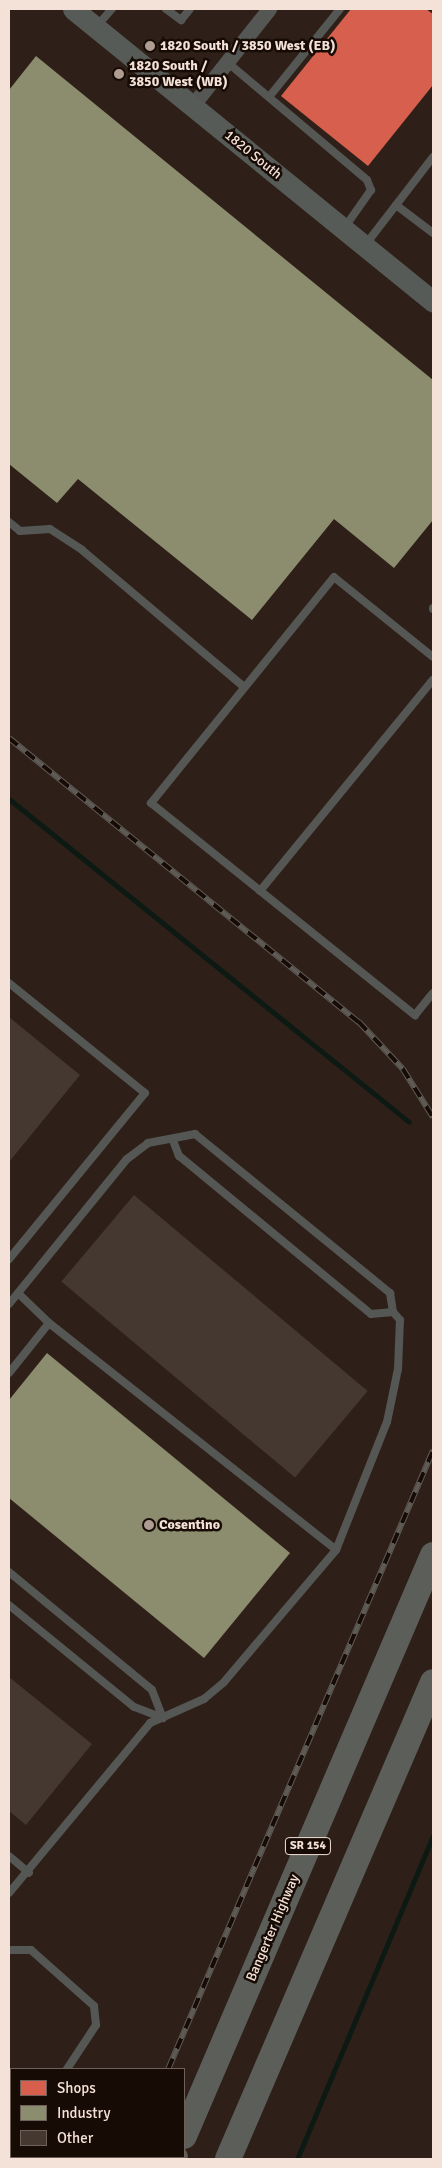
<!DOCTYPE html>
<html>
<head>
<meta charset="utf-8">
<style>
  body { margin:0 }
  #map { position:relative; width:442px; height:2168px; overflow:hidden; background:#2e2018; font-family:Signika,sans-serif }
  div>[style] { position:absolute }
  .shops>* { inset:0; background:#d6604d }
  .industry>* { inset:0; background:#8c8c6e }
  .stream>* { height:5px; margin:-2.5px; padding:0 2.5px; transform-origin:2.5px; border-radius:2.5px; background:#0d1a14 }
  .building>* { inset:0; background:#443831; transform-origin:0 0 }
  .lane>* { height:8px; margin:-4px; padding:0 4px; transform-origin:4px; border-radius:4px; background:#555755 }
  .street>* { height:15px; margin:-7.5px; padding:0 7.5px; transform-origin:7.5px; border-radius:7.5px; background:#555755 }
  .secondary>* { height:21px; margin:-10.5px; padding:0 10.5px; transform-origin:10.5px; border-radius:10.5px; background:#565b57 }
  .highway>* { height:26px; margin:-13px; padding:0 13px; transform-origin:13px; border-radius:13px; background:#5b5e59 }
  .rail>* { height:5.5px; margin-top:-2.75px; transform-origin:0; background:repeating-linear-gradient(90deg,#170b05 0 11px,#5e5a55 0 22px); box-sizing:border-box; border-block:1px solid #5e5a55 }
  .dots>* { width:14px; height:14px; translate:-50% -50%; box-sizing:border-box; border:2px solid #170b05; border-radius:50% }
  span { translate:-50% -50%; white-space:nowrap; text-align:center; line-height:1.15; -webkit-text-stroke:5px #170b05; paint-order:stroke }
  .shield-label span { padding:1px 4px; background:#170b05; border:1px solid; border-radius:4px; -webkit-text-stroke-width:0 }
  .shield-label { font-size:12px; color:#f4e1d7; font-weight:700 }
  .poi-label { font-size:14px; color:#f4e1d7; font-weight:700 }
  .left { translate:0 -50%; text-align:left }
  .street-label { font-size:14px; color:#f4e1d7 }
  .frame { position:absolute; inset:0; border:10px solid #f4e1d7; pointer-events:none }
  .legend { position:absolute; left:10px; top:2068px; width:175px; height:90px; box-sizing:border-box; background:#170b05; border:1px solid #6f6159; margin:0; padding:6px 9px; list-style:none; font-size:15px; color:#f4e1d7 }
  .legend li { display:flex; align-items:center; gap:10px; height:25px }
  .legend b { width:25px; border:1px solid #6f6159 }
</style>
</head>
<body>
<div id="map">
  <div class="shops">
    <i style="clip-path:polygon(351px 9px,426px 9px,433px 14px,433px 85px,368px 166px,281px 96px)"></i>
  </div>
  <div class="industry">
    <i style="clip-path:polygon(36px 56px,433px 380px,433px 520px,394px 568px,334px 519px,252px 620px,78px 479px,57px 503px,9px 464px,9px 90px)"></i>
    <i style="clip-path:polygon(47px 1353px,290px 1553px,204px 1658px,9px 1498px,9px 1400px)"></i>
  </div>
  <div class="stream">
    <i style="left:9px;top:799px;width:514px;rotate:38.92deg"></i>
    <i style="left:297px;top:2159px;width:350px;rotate:-67.2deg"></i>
  </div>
  <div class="building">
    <i style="clip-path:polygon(9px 1017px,80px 1075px,9px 1162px)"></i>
    <i style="left:134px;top:1195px;width:305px;height:113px;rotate:40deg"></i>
    <i style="clip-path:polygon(9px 1677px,92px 1744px,26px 1825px,9px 1811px)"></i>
  </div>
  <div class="lane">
    <i style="left:166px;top:9px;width:19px;rotate:36deg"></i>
    <i style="left:181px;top:20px;width:14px;rotate:-51deg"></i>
    <i style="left:97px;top:26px;width:23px;rotate:-49deg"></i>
    <i style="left:227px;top:62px;width:183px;rotate:40.1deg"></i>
    <i style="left:367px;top:180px;width:11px;rotate:68deg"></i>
    <i style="left:371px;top:190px;width:45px;rotate:125.1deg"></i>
    <i style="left:269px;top:97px;width:113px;rotate:-51.1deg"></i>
    <i style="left:396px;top:205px;width:46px;rotate:37.1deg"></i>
    <i style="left:366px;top:244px;width:110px;rotate:-52.4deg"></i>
    <i style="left:9px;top:522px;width:14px;rotate:39deg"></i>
    <i style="left:20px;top:531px;width:30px;rotate:-4deg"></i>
    <i style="left:50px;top:529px;width:38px;rotate:33deg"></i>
    <i style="left:82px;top:550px;width:212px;rotate:40.2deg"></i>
    <i style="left:433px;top:608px;width:1px;rotate:90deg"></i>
    <i style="left:433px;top:657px;width:127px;rotate:-141.1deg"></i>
    <i style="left:334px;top:577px;width:291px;rotate:129deg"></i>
    <i style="left:151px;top:803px;width:339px;rotate:38.8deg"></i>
    <i style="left:415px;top:1015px;width:28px;rotate:-51deg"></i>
    <i style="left:260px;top:891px;width:273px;rotate:-50.7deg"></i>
    <i style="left:9px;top:983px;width:175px;rotate:39deg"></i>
    <i style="left:145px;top:1093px;width:215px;rotate:129.3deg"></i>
    <i style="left:18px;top:1293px;width:43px;rotate:44.1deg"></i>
    <i style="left:49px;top:1323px;width:366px;rotate:38.3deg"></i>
    <i style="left:9px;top:1304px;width:187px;rotate:-50.9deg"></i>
    <i style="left:127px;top:1159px;width:26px;rotate:-37deg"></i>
    <i style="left:148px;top:1143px;width:48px;rotate:-10.8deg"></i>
    <i style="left:195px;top:1134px;width:252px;rotate:39.2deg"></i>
    <i style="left:390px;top:1293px;width:19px;rotate:81deg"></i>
    <i style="left:393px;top:1312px;width:22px;rotate:175deg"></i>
    <i style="left:371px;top:1314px;width:249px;rotate:-140.5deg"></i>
    <i style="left:179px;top:1156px;width:17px;rotate:-111deg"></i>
    <i style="left:9px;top:1373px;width:64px;rotate:-51.3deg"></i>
    <i style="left:9px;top:1572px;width:185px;rotate:39.5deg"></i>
    <i style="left:152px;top:1690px;width:30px;rotate:69deg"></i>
    <i style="left:163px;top:1718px;width:31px;rotate:-159deg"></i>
    <i style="left:134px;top:1707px;width:161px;rotate:-140.8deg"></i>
    <i style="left:9px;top:1856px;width:26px;rotate:40deg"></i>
    <i style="left:9px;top:1893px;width:221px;rotate:-50.3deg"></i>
    <i style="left:150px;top:1723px;width:59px;rotate:-24deg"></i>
    <i style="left:204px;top:1699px;width:26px;rotate:-40deg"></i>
    <i style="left:224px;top:1682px;width:173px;rotate:-49.7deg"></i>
    <i style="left:336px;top:1550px;width:138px;rotate:-68.3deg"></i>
    <i style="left:387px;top:1422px;width:54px;rotate:-78.3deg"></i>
    <i style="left:398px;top:1369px;width:49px;rotate:-87.7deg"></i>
    <i style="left:400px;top:1320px;width:11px;rotate:-131deg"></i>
    <i style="left:9px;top:1950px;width:22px"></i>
    <i style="left:31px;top:1950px;width:84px;rotate:41.6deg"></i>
    <i style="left:94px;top:2006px;width:19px;rotate:84deg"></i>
    <i style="left:96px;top:2025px;width:53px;rotate:123.4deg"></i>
    <i style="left:9px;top:2158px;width:4px;rotate:-63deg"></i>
  </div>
  <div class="street">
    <i style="left:192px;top:106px;width:124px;rotate:-51.6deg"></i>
  </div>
  <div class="secondary">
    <i style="left:73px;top:9px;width:464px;rotate:39.1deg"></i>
  </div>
  <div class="highway">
    <i style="left:184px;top:2136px;width:632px;rotate:-66.8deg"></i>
    <i style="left:174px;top:2159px;width:2px;rotate:-63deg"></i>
    <i style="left:228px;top:2159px;width:519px;rotate:-66.74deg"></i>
  </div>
  <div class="rail">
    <i style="left:9px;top:738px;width:451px;rotate:39.1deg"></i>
    <i style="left:359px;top:1022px;width:64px;rotate:46.9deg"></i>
    <i style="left:403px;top:1069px;width:57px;rotate:58deg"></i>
    <i style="left:168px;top:2069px;width:673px;rotate:-66.82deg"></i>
    <i style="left:130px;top:2159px;width:2px;rotate:-63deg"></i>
  </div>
  <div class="dots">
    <i style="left:150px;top:46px;background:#af9d94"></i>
    <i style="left:119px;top:74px;background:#af9d94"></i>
    <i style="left:149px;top:1525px;background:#af9d94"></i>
  </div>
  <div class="shield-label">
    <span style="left:308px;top:1846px">SR 154</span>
  </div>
  <div class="poi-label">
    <span class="left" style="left:160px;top:46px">1820 South / 3850 West (EB)</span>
    <span class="left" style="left:129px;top:74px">1820 South /<br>3850 West (WB)</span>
    <span class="left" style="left:159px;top:1525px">Cosentino</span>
  </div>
  <div class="street-label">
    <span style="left:253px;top:155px;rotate:39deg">1820 South</span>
    <span style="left:273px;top:1928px;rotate:-67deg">Bangerter Highway</span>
  </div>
  <div class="frame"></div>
  <ul class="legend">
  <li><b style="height:14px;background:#d6604d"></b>Shops</li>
  <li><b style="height:14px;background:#8c8c6e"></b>Industry</li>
  <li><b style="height:14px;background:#443831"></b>Other</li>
  </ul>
</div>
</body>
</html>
